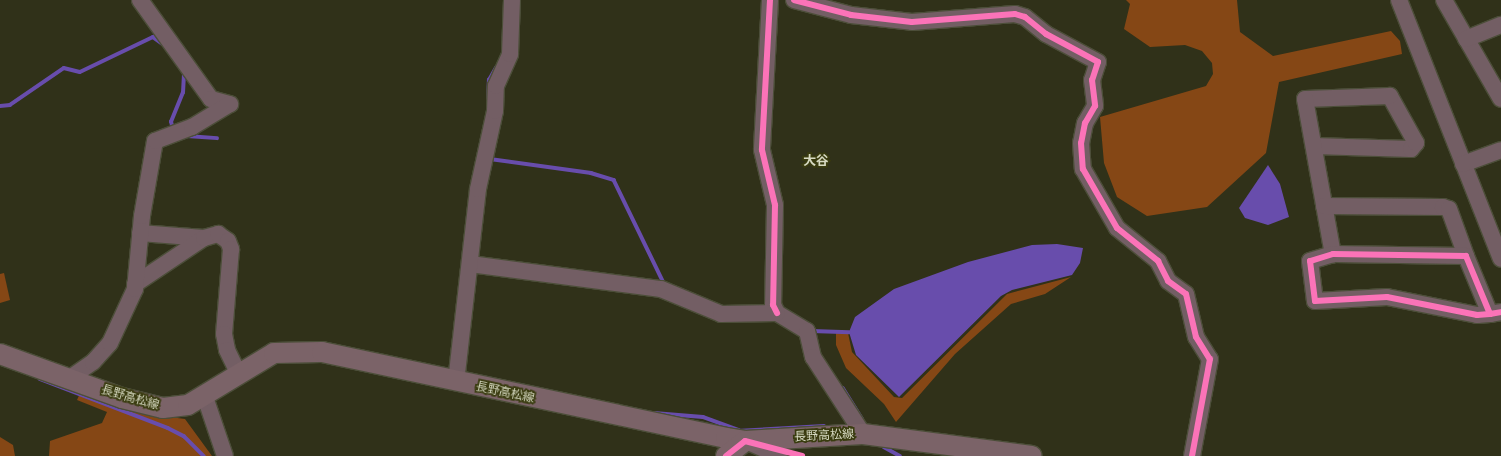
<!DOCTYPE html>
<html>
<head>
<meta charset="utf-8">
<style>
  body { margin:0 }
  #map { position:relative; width:1501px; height:456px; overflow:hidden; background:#303119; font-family:"DM Sans","Noto Sans JP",sans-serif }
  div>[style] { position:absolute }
  .green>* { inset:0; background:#854715 }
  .water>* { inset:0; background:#684dac }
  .stream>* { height:3.5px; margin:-1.75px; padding:0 1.75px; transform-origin:1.75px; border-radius:1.75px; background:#684dac }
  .roads { filter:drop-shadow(1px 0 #4c4e39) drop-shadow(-1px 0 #4c4e39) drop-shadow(0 1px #4c4e39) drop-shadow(0 -1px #4c4e39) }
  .minor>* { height:16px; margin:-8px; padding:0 8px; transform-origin:8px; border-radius:8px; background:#735e64 }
  .major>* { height:20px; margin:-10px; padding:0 10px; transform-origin:10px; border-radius:10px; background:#7b6368 }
  .cycleway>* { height:6px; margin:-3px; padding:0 3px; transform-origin:3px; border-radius:3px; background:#fb73b8 }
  span { translate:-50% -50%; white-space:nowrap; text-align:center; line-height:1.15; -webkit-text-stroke:3.5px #393b0f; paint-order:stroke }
  .street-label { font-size:12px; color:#d6d9c1 }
  .neighbourhood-label { font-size:13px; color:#d6d9c1; font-weight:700 }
</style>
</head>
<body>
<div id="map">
  <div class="green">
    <i style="clip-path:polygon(1126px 0,1237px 0,1240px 32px,1273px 56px,1391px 31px,1400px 41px,1402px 54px,1279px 82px,1266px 153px,1207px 207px,1147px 216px,1117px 197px,1104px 163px,1100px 117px,1206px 86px,1213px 74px,1212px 63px,1202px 51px,1185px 45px,1150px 47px,1124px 29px,1130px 4px)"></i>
    <i style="clip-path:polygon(4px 273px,10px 300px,0 303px,0 274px)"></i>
    <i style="clip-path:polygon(1071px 277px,1045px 294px,1011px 304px,955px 354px,896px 422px,884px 404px,846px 368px,836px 345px,836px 333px,848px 333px,852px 352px,894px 397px,902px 398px,1007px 294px)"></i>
    <i style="clip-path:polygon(81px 391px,147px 414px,185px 419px,212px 456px,49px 456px,50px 441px,102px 423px,107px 412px,77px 400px)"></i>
    <i style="clip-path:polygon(0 437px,13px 445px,15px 456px,0 456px)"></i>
  </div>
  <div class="water">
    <i style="clip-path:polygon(1268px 165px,1280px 184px,1289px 217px,1268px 225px,1245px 218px,1239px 208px)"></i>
    <i style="clip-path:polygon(1057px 244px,1083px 248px,1080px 263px,1072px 275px,1012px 290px,1001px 296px,899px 397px,856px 355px,849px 332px,855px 317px,894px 289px,968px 262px,1032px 245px)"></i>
  </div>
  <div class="stream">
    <i style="left:488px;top:98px;width:18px;rotate:-87deg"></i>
    <i style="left:489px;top:80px;width:14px;rotate:-60deg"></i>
    <i style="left:0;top:106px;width:10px;rotate:-6deg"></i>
    <i style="left:10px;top:105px;width:65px;rotate:-34.4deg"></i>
    <i style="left:64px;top:68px;width:16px;rotate:14deg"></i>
    <i style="left:80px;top:72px;width:81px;rotate:-25.6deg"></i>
    <i style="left:153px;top:37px;width:14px;rotate:36deg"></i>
    <i style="left:173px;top:129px;width:7px;rotate:-106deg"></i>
    <i style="left:171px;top:122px;width:31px;rotate:-68deg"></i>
    <i style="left:183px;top:93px;width:21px;rotate:-87deg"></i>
    <i style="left:187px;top:136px;width:30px;rotate:4deg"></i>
    <i style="left:490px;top:159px;width:102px;rotate:7.9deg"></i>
    <i style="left:591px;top:173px;width:24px;rotate:17deg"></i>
    <i style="left:614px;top:180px;width:112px;rotate:64.1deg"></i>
    <i style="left:812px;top:331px;width:37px;rotate:2deg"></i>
    <i style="left:40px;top:379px;width:137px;rotate:20.9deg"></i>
    <i style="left:168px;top:428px;width:18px;rotate:27deg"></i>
    <i style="left:184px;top:436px;width:28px;rotate:45deg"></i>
    <i style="left:843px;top:388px;width:36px;rotate:58deg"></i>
    <i style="left:654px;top:413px;width:49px;rotate:4.7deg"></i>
    <i style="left:703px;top:417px;width:38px;rotate:20deg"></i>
    <i style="left:737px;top:431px;width:87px;rotate:-3.3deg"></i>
    <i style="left:884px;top:447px;width:18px;rotate:29deg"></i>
  </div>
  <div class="roads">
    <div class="minor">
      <i style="left:140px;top:0;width:122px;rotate:54.4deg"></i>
      <i style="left:211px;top:99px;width:20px;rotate:15deg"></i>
      <i style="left:770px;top:0;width:150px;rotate:93.1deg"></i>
      <i style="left:762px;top:150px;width:57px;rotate:76.7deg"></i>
      <i style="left:775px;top:205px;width:100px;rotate:91.1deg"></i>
      <i style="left:773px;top:305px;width:9px;rotate:63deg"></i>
      <i style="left:777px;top:313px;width:35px;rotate:31deg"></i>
      <i style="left:807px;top:331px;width:27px;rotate:77deg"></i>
      <i style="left:813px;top:357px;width:92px;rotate:57deg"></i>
      <i style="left:794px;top:0;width:59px;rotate:14.7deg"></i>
      <i style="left:851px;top:15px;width:61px;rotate:6.5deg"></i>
      <i style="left:912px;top:22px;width:103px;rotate:-4.4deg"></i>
      <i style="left:1015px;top:14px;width:10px;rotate:17deg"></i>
      <i style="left:1025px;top:17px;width:27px;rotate:39deg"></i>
      <i style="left:1046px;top:34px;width:59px;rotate:28.3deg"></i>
      <i style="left:1098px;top:62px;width:19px;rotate:108deg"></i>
      <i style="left:1092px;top:80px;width:26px;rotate:83deg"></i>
      <i style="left:1095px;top:106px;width:20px;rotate:120deg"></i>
      <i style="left:1085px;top:123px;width:20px;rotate:101deg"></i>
      <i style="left:1081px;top:143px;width:26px;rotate:86deg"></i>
      <i style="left:1083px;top:169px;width:68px;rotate:60deg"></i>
      <i style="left:1117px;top:228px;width:53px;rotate:38.8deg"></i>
      <i style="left:1158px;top:261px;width:22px;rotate:63deg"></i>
      <i style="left:1168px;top:281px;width:22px;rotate:36deg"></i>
      <i style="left:1186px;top:294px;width:44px;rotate:76.9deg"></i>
      <i style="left:1196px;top:337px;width:26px;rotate:58deg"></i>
      <i style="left:1210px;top:359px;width:99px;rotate:100.5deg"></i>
      <i style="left:1399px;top:0;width:278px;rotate:68.5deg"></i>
      <i style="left:1444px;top:0;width:114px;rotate:60.1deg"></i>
      <i style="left:1466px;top:39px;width:38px;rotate:-22deg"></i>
      <i style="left:1314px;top:146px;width:97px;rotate:1.8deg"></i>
      <i style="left:1411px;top:149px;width:8px;rotate:-50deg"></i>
      <i style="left:1416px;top:143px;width:54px;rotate:-119deg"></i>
      <i style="left:1390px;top:96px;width:85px;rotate:178deg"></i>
      <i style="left:1305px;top:99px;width:158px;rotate:79.8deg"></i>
      <i style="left:1463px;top:164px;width:40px;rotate:-20.2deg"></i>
      <i style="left:1324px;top:206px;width:119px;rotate:0.5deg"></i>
      <i style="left:1443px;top:207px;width:6px;rotate:18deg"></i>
      <i style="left:1449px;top:209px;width:50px;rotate:70.1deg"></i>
      <i style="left:140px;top:233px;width:64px;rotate:4.5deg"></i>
      <i style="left:470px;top:264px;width:193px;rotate:7.5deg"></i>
      <i style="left:661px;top:289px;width:65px;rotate:22.6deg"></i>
      <i style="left:721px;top:314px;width:56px;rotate:-1deg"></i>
      <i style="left:135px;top:284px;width:83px;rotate:-33.7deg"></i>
      <i style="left:204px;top:238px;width:15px;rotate:-16deg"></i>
      <i style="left:218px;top:234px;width:12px;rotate:35deg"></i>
      <i style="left:228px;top:241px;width:9px;rotate:69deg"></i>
      <i style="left:231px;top:249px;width:85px;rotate:94.7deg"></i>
      <i style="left:224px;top:334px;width:16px;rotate:79deg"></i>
      <i style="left:227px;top:350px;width:28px;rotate:64deg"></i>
      <i style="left:1490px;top:314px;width:63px;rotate:-112.5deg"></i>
      <i style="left:1466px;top:256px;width:133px;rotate:-179.1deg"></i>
      <i style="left:1333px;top:254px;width:24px;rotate:163deg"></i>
      <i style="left:1310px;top:261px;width:40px;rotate:82.9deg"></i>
      <i style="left:1315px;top:301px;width:72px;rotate:-3.2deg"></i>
      <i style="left:1387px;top:297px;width:92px;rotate:11.3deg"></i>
      <i style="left:1477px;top:315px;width:13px;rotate:-4deg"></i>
      <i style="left:1490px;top:314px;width:11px;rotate:-10deg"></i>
      <i style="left:70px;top:378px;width:28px;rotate:-35deg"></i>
      <i style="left:93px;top:362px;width:25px;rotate:-48deg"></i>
      <i style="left:110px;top:343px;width:60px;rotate:-65.2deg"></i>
      <i style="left:135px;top:289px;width:73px;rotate:-84.5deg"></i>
      <i style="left:142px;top:216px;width:76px;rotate:-80.2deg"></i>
      <i style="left:155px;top:141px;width:40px;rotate:-21deg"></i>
      <i style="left:192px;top:127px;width:44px;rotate:-31.2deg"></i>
      <i style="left:456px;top:382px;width:194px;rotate:-83.5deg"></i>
      <i style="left:478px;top:189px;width:80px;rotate:-77.7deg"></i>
      <i style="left:495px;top:111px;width:25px;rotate:-88deg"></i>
      <i style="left:496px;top:86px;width:35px;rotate:-66deg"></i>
      <i style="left:510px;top:54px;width:54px;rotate:-87.9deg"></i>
      <i style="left:205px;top:397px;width:62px;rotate:71.3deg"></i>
      <i style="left:746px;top:441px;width:36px;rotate:24deg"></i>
    </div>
    <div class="major">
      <i style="left:0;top:354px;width:130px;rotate:19.8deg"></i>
      <i style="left:122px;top:398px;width:42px;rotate:13.7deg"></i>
      <i style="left:163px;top:408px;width:25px;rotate:-7deg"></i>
      <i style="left:188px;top:405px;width:100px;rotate:-31.2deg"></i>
      <i style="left:274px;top:353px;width:48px;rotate:-1.2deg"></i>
      <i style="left:322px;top:352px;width:413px;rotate:12deg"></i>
      <i style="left:726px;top:438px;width:19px;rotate:9deg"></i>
      <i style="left:745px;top:441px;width:118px;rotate:-3.4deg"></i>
      <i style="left:863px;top:434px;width:170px;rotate:7.4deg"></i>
      <i style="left:726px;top:456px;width:24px;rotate:-38deg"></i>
    </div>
  </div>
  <div class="cycleway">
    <i style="left:770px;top:0;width:150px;rotate:93.1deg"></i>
    <i style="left:762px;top:150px;width:57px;rotate:76.7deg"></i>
    <i style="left:775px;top:205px;width:100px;rotate:91.1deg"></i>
    <i style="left:773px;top:305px;width:9px;rotate:63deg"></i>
    <i style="left:794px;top:0;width:59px;rotate:14.7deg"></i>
    <i style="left:851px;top:15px;width:61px;rotate:6.5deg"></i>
    <i style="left:912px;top:22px;width:103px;rotate:-4.4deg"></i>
    <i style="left:1015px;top:14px;width:10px;rotate:17deg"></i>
    <i style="left:1025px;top:17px;width:27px;rotate:39deg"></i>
    <i style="left:1046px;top:34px;width:59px;rotate:28.3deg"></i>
    <i style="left:1098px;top:62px;width:19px;rotate:108deg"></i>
    <i style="left:1092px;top:80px;width:26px;rotate:83deg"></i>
    <i style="left:1095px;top:106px;width:20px;rotate:120deg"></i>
    <i style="left:1085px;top:123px;width:20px;rotate:101deg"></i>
    <i style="left:1081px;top:143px;width:26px;rotate:86deg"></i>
    <i style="left:1083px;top:169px;width:68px;rotate:60deg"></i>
    <i style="left:1117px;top:228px;width:53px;rotate:38.8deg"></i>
    <i style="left:1158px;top:261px;width:22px;rotate:63deg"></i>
    <i style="left:1168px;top:281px;width:22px;rotate:36deg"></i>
    <i style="left:1186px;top:294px;width:44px;rotate:76.9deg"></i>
    <i style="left:1196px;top:337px;width:26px;rotate:58deg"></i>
    <i style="left:1210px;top:359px;width:99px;rotate:100.5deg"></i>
    <i style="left:1490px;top:314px;width:63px;rotate:-112.5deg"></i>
    <i style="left:1466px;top:256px;width:133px;rotate:-179.1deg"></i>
    <i style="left:1333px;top:254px;width:24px;rotate:163deg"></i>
    <i style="left:1310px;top:261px;width:40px;rotate:82.9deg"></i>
    <i style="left:1315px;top:301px;width:72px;rotate:-3.2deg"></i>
    <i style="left:1387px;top:297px;width:92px;rotate:11.3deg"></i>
    <i style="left:1477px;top:315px;width:13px;rotate:-4deg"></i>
    <i style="left:1490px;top:314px;width:11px;rotate:-10deg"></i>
    <i style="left:726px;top:456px;width:24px;rotate:-38deg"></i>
    <i style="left:745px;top:441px;width:59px;rotate:14.7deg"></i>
  </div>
  <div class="street-label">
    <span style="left:505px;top:393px;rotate:12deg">長野高松線</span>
    <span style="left:130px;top:398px;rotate:16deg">長野高松線</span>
    <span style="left:824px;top:436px;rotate:-3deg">長野高松線</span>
  </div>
  <div class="neighbourhood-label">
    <span style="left:816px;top:161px">大谷</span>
  </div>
</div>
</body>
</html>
